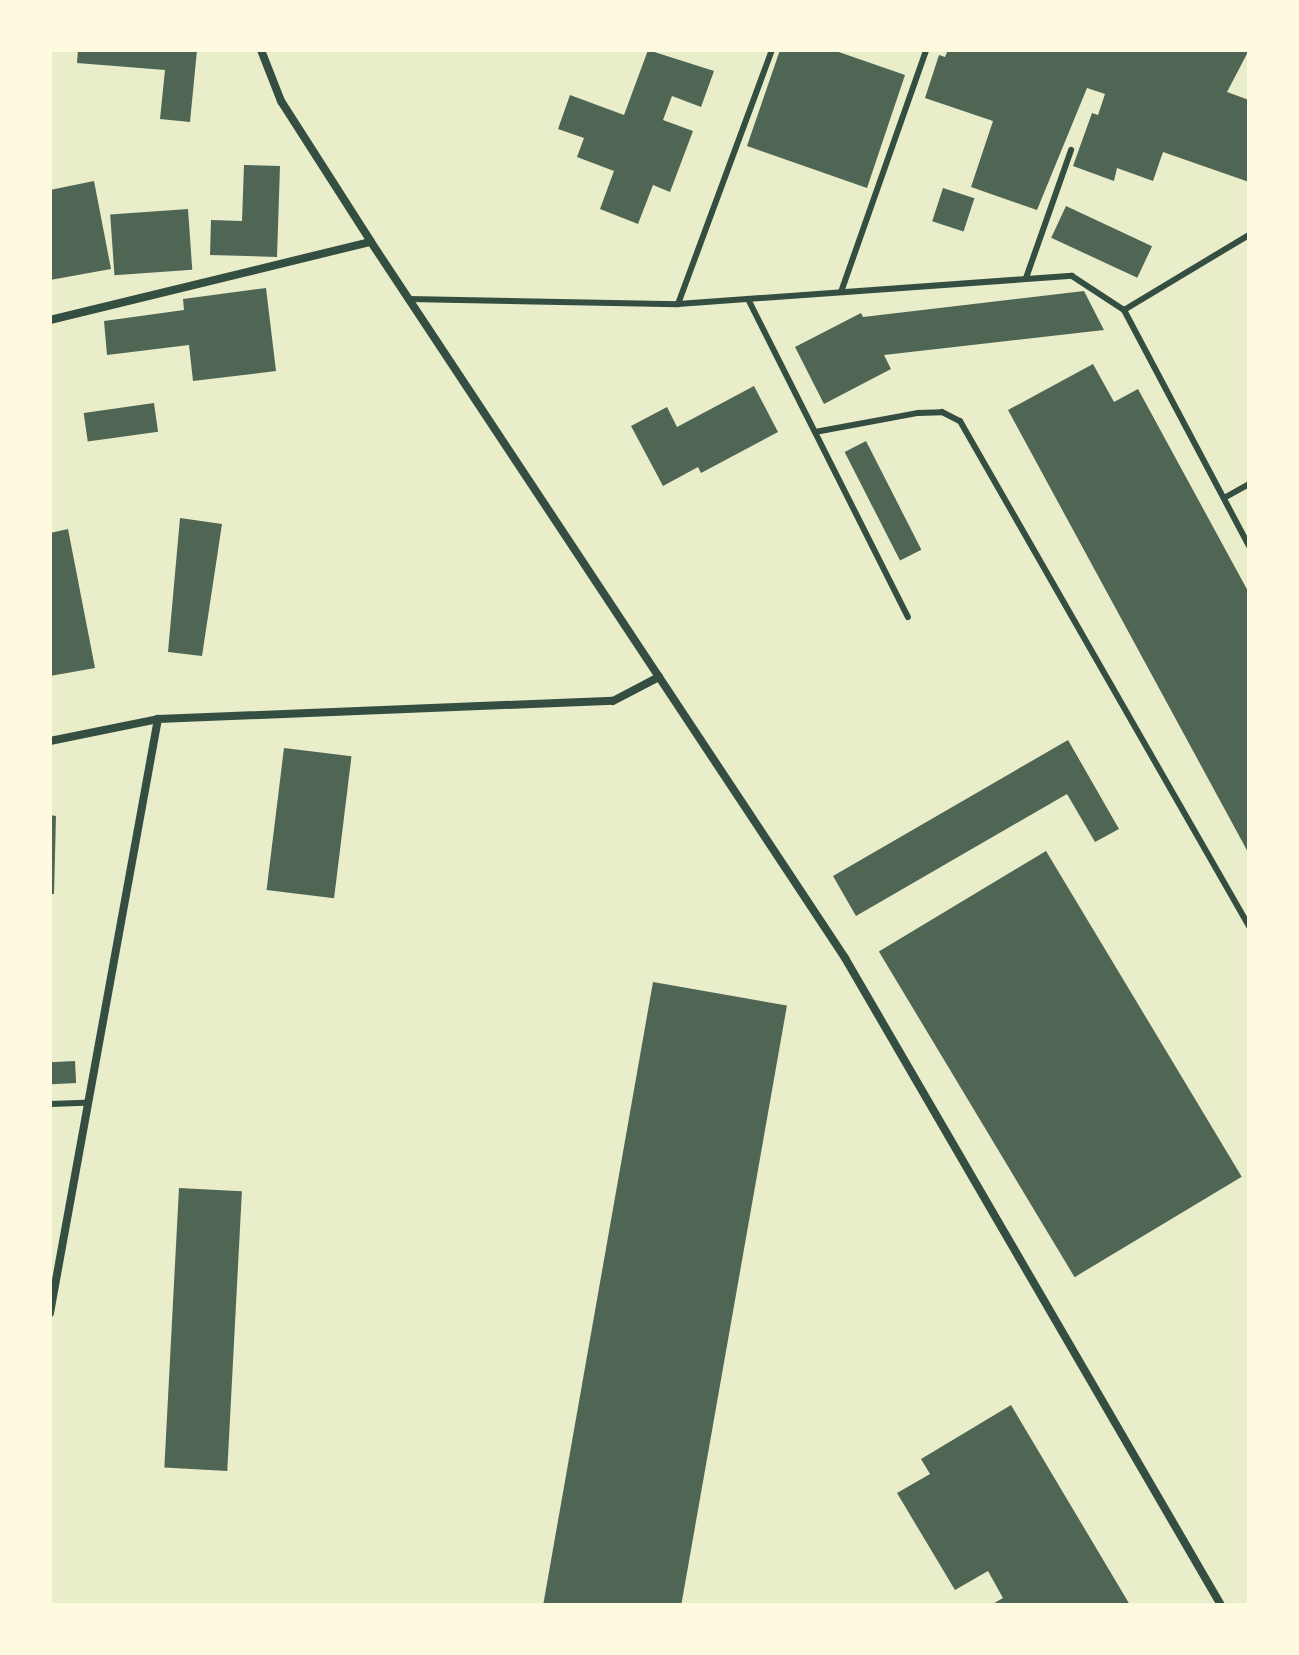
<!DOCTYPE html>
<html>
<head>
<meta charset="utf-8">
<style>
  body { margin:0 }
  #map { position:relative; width:1299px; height:1655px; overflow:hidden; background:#e9edc9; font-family:"Golos Text",sans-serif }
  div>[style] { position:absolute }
  .building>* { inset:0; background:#4f6655; transform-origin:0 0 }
  .service>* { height:6px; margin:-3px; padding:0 3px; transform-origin:3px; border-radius:3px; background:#344e41 }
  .minor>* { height:8px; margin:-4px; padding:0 4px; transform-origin:4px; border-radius:4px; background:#344e41 }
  span { translate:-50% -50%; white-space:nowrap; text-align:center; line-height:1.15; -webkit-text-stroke:6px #fefae0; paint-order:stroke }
  .frame { position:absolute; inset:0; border:52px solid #fefae0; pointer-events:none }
</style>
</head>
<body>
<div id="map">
  <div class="building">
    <i style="clip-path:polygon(78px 50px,197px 50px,190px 122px,160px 119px,165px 70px,77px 63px)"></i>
    <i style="clip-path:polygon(648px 50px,714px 71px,701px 107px,672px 96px,663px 120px,693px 131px,670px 192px,653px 185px,638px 224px,600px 209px,614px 171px,577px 157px,584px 138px,558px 129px,570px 95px,624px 115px)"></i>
    <i style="clip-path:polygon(780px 50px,833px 50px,905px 75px,867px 188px,747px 146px)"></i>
    <i style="clip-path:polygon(948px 50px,1249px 50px,1227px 92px,1249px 100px,1249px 182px,1163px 152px,1153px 181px,1117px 168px,1114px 181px,1073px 166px,1092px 113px,1098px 115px,1105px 94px,1087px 88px,1037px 210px,971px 187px,993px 121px,925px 98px,939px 55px,945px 57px)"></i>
    <i style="clip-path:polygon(244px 165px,280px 166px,277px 257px,210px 255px,211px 220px,242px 221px)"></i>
    <i style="clip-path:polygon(94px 181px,111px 269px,50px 280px,50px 190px)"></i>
    <i style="left:943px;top:188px;width:33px;height:35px;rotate:18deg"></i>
    <i style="left:1066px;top:206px;width:95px;height:35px;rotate:25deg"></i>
    <i style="left:188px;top:209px;width:61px;height:78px;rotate:86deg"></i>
    <i style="clip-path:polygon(266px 288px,276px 371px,193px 381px,189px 345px,107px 355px,104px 321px,184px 310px,183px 299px)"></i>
    <i style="clip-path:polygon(1084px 291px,1104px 330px,884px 355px,891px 369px,824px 404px,795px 347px,861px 313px,863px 317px)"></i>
    <i style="clip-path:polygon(1093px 364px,1114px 402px,1138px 389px,1249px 593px,1249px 854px,1008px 410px)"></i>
    <i style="clip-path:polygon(754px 386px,778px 432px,701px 473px,698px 467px,663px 486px,631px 426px,667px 407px,677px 427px)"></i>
    <i style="left:154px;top:403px;width:29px;height:71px;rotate:82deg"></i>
    <i style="left:866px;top:441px;width:122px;height:24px;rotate:63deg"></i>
    <i style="clip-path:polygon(180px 518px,222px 524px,202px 656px,168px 652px)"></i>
    <i style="clip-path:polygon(68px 529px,95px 668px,50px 676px,50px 533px)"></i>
    <i style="clip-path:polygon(1068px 740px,1119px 829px,1095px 842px,1067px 794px,856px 916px,833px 876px)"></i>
    <i style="left:284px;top:748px;width:68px;height:143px;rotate:7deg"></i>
    <i style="clip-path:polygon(50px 815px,56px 816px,54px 894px,50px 894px)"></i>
    <i style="left:1046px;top:851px;width:380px;height:195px;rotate:59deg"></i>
    <i style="left:653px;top:982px;width:136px;height:632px;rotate:10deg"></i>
    <i style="left:75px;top:1061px;width:22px;height:25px;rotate:87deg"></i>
    <i style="left:179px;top:1188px;width:63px;height:280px;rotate:3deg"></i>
    <i style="clip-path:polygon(1011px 1405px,1130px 1605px,991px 1605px,1003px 1598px,988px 1571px,955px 1590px,897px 1493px,930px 1474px,921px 1459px)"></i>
  </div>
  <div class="service">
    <i style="left:1026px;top:278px;width:136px;rotate:-70.6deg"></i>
    <i style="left:841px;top:292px;width:256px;rotate:-70.6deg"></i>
    <i style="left:409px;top:299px;width:269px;rotate:1.1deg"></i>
    <i style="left:678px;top:304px;width:395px;rotate:-4.1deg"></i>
    <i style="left:1072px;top:276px;width:62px;rotate:33.2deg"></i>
    <i style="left:1124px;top:310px;width:267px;rotate:62.1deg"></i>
    <i style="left:748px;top:299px;width:356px;rotate:63.3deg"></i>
    <i style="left:678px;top:304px;width:271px;rotate:-69.7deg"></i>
    <i style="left:1124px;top:310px;width:146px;rotate:-31deg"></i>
    <i style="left:815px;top:432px;width:105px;rotate:-10.5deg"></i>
    <i style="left:918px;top:413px;width:24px;rotate:-2deg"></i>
    <i style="left:942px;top:412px;width:20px;rotate:27deg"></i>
    <i style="left:960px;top:421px;width:582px;rotate:60.22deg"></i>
    <i style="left:1224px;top:498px;width:29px;rotate:-29deg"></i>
    <i style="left:50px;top:1104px;width:35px;rotate:-2deg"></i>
  </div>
  <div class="minor">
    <i style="left:261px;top:50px;width:55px;rotate:68.6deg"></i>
    <i style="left:281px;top:101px;width:167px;rotate:57.4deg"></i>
    <i style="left:371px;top:242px;width:859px;rotate:56.49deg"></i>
    <i style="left:845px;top:958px;width:748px;rotate:59.84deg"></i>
    <i style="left:50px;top:320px;width:330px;rotate:-13.7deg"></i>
    <i style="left:50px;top:741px;width:110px;rotate:-11.5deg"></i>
    <i style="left:158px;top:719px;width:455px;rotate:-2.3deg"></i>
    <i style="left:613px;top:701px;width:52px;rotate:-27.6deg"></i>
    <i style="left:50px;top:1313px;width:604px;rotate:-79.7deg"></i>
  </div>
  <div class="frame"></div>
</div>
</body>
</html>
